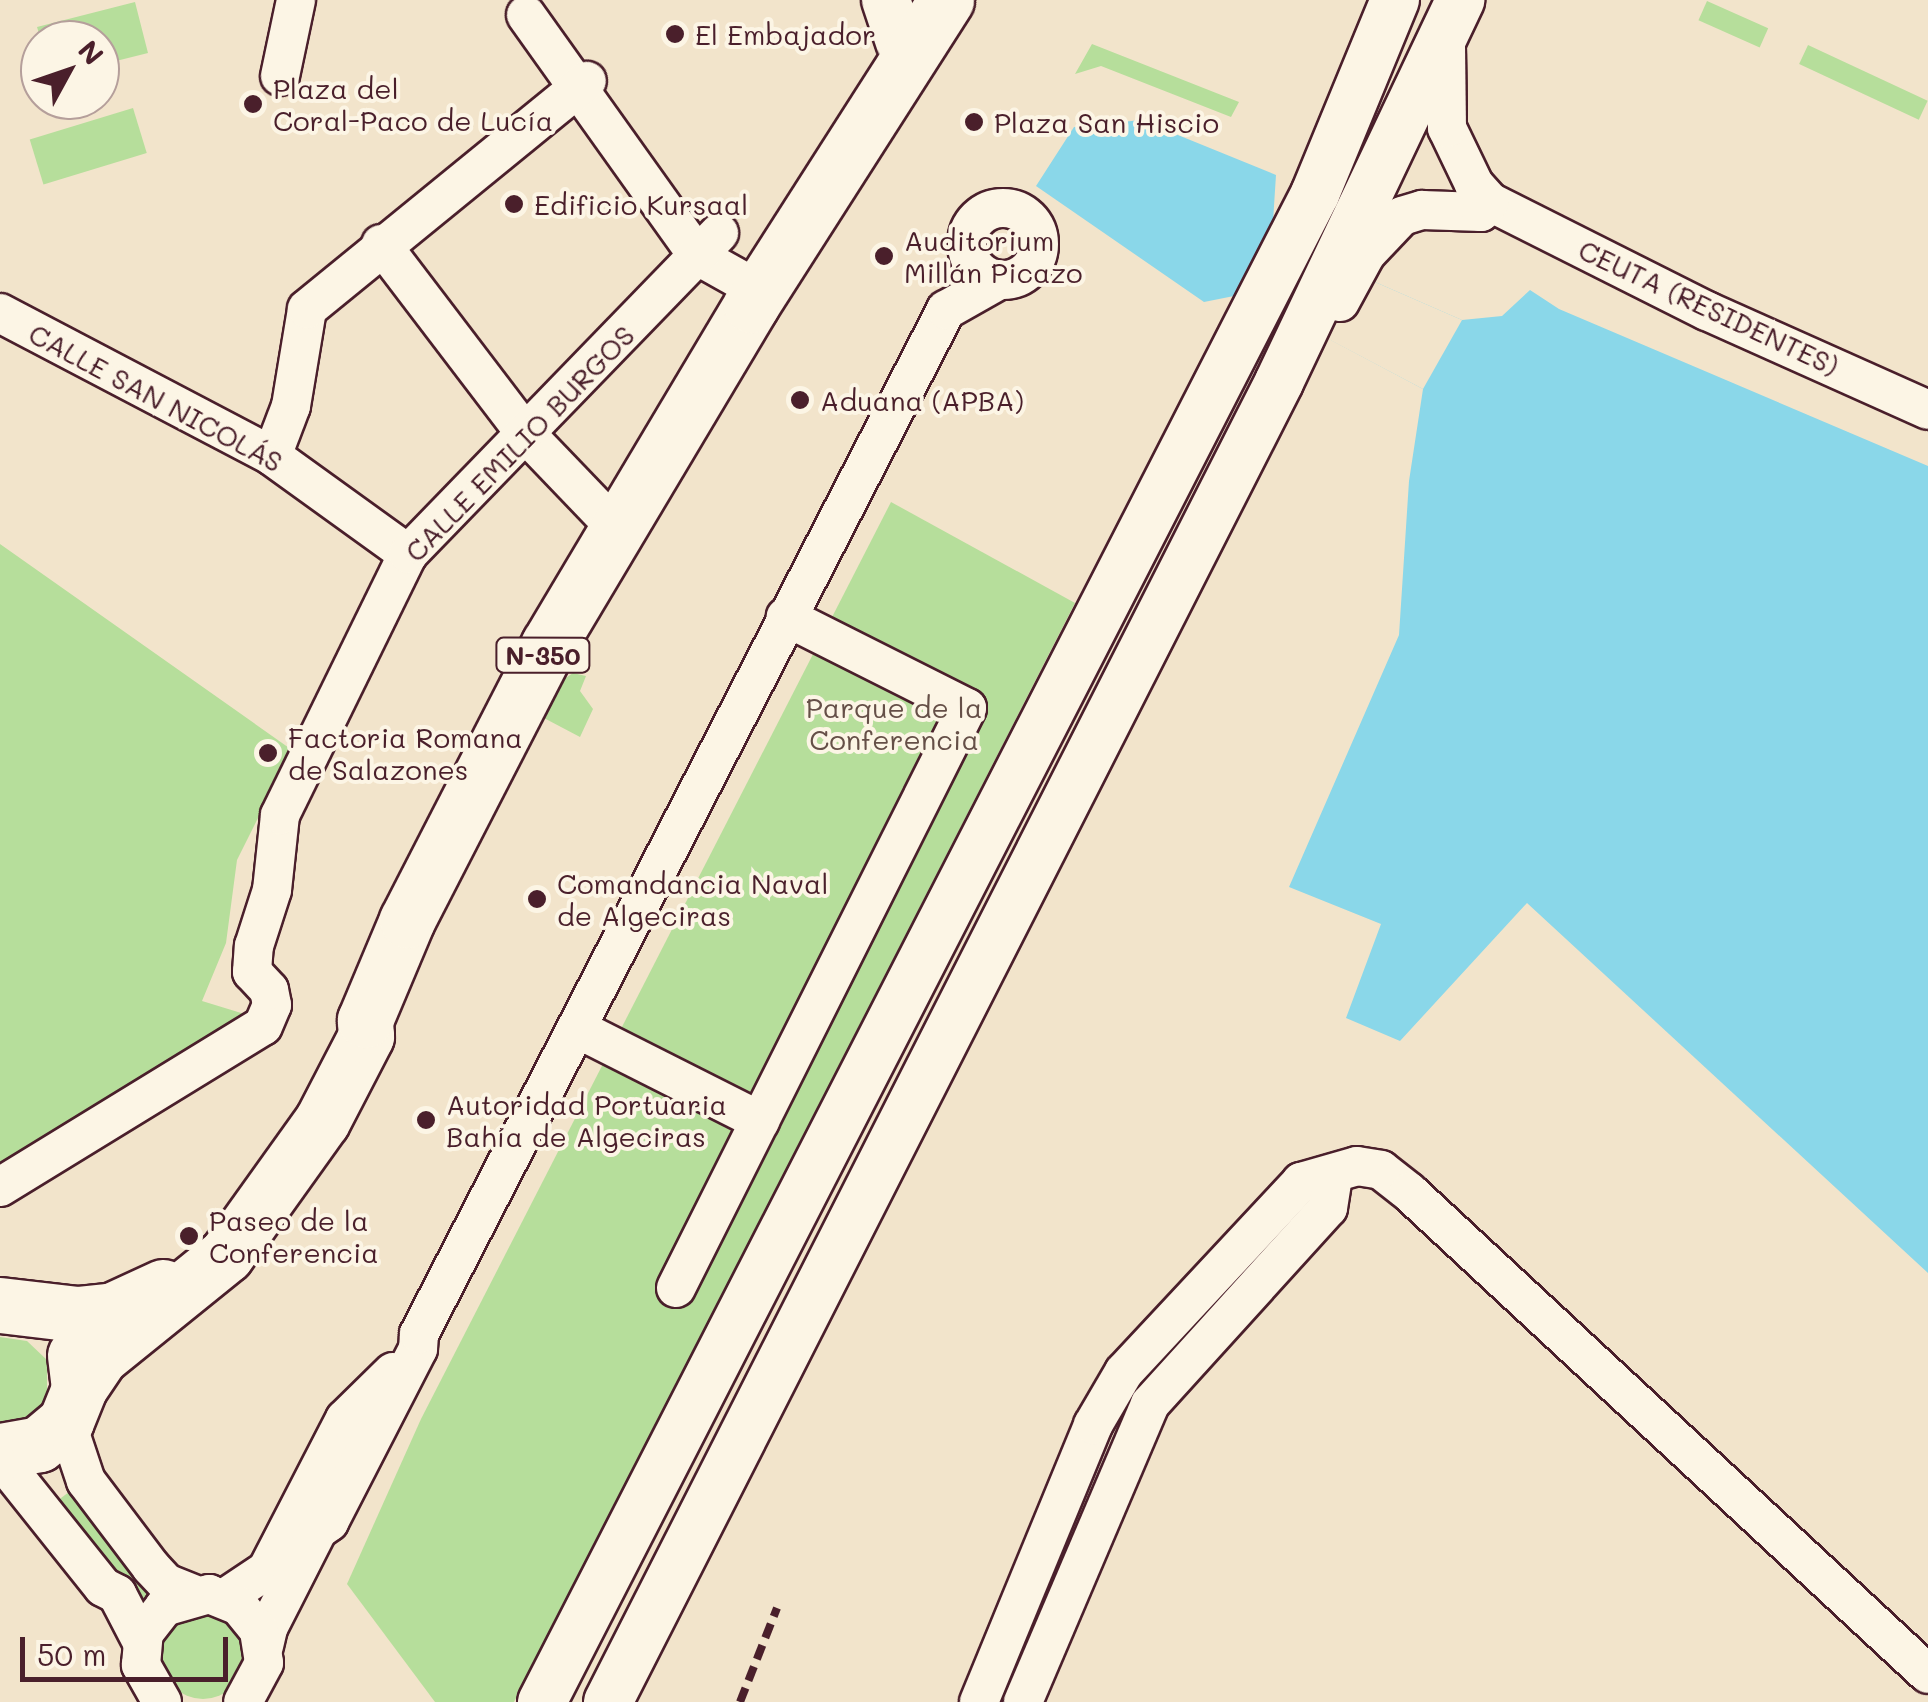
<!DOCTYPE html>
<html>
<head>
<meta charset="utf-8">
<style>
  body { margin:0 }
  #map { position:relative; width:1928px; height:1702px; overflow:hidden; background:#f2e4cb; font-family:Mali,sans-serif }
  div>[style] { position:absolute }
  .green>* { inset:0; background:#b6de9b; transform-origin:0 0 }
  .round { border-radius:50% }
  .water>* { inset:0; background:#8ad7e9 }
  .pier>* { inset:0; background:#f2e4cb }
  .roads { filter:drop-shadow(2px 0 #4a1f2b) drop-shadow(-2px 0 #4a1f2b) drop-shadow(0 2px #4a1f2b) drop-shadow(0 -2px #4a1f2b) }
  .minor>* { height:38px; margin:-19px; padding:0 19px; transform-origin:19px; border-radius:19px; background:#fcf5e5 }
  .minor>.ring { margin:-19px; padding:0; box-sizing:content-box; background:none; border:38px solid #fcf5e5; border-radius:50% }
  .major>* { height:48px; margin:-24px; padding:0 24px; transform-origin:24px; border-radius:24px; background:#fcf5e5 }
  .highway>* { height:55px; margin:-27.5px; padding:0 27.5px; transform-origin:27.5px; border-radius:27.5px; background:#fcf5e5 }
  .rail>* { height:8px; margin-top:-4px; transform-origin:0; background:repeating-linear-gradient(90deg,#4a1f2b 0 15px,transparent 0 23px) }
  .dots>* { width:28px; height:28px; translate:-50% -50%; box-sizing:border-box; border:5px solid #fcf5e5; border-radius:50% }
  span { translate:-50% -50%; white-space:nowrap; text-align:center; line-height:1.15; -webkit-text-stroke:8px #fcf5e5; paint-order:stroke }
  .shield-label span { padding:2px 8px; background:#fcf5e5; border:2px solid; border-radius:8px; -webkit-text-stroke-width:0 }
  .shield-label { font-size:25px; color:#4a1f2b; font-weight:700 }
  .poi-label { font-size:28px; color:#4a1f2b }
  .left { translate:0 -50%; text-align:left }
  .street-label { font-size:28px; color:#4a1f2b }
  .park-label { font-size:28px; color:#654f47 }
  .north { position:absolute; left:20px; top:20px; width:100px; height:100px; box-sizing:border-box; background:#fcf5e5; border:2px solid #b59f9b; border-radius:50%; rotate:50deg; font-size:28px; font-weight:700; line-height:40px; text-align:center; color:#4a1f2b }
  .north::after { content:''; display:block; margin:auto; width:35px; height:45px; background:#4a1f2b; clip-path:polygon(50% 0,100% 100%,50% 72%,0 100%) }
  .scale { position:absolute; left:20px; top:1637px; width:208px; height:45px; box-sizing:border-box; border:5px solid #4a1f2b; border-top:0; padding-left:12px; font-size:30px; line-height:35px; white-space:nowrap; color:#4a1f2b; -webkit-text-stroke:8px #fcf5e5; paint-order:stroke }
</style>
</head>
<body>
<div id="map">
  <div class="green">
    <i style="left:1707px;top:1px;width:67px;height:21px;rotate:24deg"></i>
    <i style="clip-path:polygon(135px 2px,148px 53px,100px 65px,100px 40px,41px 40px,37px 27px)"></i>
    <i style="clip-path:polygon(1092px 44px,1239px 102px,1231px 117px,1101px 66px,1075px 74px)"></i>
    <i style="left:1808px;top:45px;width:132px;height:21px;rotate:25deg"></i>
    <i style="left:133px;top:108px;width:47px;height:108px;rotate:73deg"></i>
    <i style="clip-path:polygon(891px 502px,1075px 603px,514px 1702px,435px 1702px,347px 1584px,421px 1419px)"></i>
    <i style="clip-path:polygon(0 544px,292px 750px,237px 860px,226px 943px,202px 1001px,251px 1016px,0 1165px)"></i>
    <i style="clip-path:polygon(573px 673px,586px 676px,580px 691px,593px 709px,580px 737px,542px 717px,558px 683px)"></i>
    <i style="clip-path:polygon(0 1337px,27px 1341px,47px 1360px,47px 1401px,28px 1420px,0 1424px)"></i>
    <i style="clip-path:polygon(73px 1489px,154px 1594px,141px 1614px,57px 1501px)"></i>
    <i class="round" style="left:161px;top:1615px;width:84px;height:84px"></i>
  </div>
  <div class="water">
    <i style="clip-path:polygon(1141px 120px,1276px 175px,1272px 237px,1462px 320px,1502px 316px,1530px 290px,1559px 309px,1928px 466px,1928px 1273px,1527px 903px,1400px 1041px,1346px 1018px,1381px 924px,1289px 887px,1399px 635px,1409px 481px,1423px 389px,1244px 294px,1204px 302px,1036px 186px,1074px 127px)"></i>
  </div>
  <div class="pier">
    <i style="clip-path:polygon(1272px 237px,1462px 320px,1423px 389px,1243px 294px)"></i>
  </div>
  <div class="roads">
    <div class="minor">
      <i style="left:526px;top:15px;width:296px;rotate:54.5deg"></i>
      <i style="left:698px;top:256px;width:57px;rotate:29.2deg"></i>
      <i style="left:280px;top:76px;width:78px;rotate:-78.1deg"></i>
      <i style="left:1490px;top:202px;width:243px;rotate:26.7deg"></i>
      <i style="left:1707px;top:311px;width:242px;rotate:24.1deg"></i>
      <i class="ring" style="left:967px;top:208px;width:34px;height:34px"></i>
      <i style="left:381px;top:244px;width:239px;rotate:52.7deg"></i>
      <i style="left:526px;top:434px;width:132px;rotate:46.2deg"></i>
      <i style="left:1340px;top:302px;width:55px;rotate:-61.6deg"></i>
      <i style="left:1366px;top:254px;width:52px;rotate:-46.5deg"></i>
      <i style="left:1402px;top:216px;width:21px;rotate:-17deg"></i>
      <i style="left:1422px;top:210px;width:59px;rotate:1.9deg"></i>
      <i style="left:1481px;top:212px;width:13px;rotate:-48deg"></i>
      <i style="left:1490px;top:202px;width:24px;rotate:-132deg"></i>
      <i style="left:1474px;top:184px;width:62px;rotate:-115.7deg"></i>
      <i style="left:1447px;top:128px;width:87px;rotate:-90.7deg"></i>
      <i style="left:0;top:313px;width:307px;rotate:27.7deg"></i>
      <i style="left:272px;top:456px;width:168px;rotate:35.8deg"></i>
      <i style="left:272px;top:456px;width:53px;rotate:-69.2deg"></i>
      <i style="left:291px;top:406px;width:98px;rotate:-80.6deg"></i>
      <i style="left:307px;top:309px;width:361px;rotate:-39.2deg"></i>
      <i style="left:578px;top:1029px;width:204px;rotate:26.8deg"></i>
      <i style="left:0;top:1187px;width:308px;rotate:-31.5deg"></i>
      <i style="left:263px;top:1026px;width:23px;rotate:-67deg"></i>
      <i style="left:272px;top:1005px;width:15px;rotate:-101deg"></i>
      <i style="left:269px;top:990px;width:25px;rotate:-133deg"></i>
      <i style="left:252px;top:972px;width:26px;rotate:-86deg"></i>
      <i style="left:254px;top:946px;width:59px;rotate:-72.2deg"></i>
      <i style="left:272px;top:890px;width:75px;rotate:-83.9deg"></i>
      <i style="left:280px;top:815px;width:291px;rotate:-63.9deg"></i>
      <i style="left:408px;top:554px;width:447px;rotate:-45.9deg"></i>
      <i style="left:676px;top:1288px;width:649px;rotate:-63.36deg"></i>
      <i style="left:967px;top:708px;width:203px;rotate:-153.3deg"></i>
      <i style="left:66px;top:1421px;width:63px;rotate:71.6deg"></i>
      <i style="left:86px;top:1481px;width:108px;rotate:52.9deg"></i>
      <i style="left:151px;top:1567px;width:22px;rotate:47deg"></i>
      <i style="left:166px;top:1583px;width:29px;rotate:22deg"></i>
      <i style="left:0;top:1458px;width:165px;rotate:51.4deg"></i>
      <i style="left:103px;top:1587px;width:16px;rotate:27deg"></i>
      <i style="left:117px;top:1594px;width:54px;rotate:62.5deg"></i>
      <i style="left:225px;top:1598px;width:50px;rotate:-33.7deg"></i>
      <i style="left:267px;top:1570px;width:170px;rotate:-62.7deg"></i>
      <i style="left:345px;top:1419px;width:67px;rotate:-44.4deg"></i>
      <i style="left:264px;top:1646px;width:18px;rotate:-77deg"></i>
      <i style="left:268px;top:1628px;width:110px;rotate:-63deg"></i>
      <i style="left:318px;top:1530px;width:14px;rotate:-36deg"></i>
      <i style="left:329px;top:1522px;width:195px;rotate:-62.8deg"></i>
      <i style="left:418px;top:1349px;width:15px;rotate:-86deg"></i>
      <i style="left:419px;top:1334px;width:1152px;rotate:-62.77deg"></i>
      <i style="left:946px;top:310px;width:61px;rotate:-29.5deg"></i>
      <i style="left:162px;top:1702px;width:43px;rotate:-119.6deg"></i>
      <i style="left:141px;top:1665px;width:32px;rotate:-85deg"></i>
      <i style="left:144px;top:1633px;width:33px;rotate:-52deg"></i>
      <i style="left:164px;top:1607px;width:47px;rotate:-16.1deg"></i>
      <i style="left:209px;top:1594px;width:32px;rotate:22deg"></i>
      <i style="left:239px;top:1606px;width:32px;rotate:51deg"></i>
      <i style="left:259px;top:1631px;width:32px;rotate:81deg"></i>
      <i style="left:264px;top:1663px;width:44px;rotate:118.3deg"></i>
      <i style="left:979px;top:1702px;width:300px;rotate:-67.6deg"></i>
      <i style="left:1093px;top:1425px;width:61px;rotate:-59.7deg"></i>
      <i style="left:1124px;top:1372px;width:260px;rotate:-47deg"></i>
      <i style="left:1301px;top:1182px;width:58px;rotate:-15.9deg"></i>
      <i style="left:1357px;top:1166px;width:24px;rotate:9deg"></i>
      <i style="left:1381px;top:1170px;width:36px;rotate:38deg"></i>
      <i style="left:1409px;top:1192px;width:708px;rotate:42.88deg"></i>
      <i style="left:1023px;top:1702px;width:324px;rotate:-66.9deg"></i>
      <i style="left:1150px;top:1404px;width:265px;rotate:-47.8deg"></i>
      <i style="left:1328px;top:1208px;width:32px;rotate:-81deg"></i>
    </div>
    <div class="major">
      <i style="left:886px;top:0;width:44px;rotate:71.6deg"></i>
      <i style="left:542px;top:1702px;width:1695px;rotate:-62.86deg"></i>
      <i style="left:1315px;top:194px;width:210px;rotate:-67.6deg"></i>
      <i style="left:608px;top:1702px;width:1481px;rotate:-63.05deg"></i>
      <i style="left:1279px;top:382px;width:423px;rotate:-64.6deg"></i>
    </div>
    <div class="highway">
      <i style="left:0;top:1305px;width:78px;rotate:6.7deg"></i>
      <i style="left:77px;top:1314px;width:36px;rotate:-6deg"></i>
      <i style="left:113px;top:1310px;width:55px;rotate:-24.7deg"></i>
      <i style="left:79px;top:1388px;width:37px;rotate:-56deg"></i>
      <i style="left:100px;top:1357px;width:162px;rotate:-39deg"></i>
      <i style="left:226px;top:1255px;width:165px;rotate:-54.4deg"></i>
      <i style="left:322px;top:1121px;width:96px;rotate:-62.6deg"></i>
      <i style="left:366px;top:1036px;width:16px;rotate:-94deg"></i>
      <i style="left:365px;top:1020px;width:108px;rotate:-67.2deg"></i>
      <i style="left:407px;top:920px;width:310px;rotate:-62.8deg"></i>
      <i style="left:549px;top:644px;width:395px;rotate:-59.2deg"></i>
      <i style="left:751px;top:305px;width:362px;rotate:-57.4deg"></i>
      <i style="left:0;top:1451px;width:40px;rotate:-10deg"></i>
      <i style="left:39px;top:1444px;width:35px;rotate:-40deg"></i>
      <i style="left:66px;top:1421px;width:35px;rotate:-68deg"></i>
      <i style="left:79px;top:1388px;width:33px;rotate:-97deg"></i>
    </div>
  </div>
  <div class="rail">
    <i style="left:740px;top:1702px;width:101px;rotate:-68.5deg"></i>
  </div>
  <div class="dots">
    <i style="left:675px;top:34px;background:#4a1f2b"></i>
    <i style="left:253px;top:104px;background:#4a1f2b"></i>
    <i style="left:974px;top:122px;background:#4a1f2b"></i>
    <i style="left:514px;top:204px;background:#4a1f2b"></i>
    <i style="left:884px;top:256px;background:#4a1f2b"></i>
    <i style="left:800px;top:400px;background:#4a1f2b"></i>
    <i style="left:268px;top:753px;background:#4a1f2b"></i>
    <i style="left:537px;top:899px;background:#4a1f2b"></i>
    <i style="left:426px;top:1120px;background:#4a1f2b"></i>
    <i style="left:189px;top:1236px;background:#4a1f2b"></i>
  </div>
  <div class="shield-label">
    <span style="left:543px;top:655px">N-350</span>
  </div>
  <div class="poi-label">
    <span class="left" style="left:695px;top:34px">El Embajador</span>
    <span class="left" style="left:273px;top:104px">Plaza del<br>Coral-Paco de Lucía</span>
    <span class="left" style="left:994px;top:122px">Plaza San Hiscio</span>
    <span class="left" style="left:534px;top:204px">Edificio Kursaal</span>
    <span class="left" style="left:904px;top:256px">Auditorium<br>Millán Picazo</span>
    <span class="left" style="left:820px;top:400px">Aduana (APBA)</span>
    <span class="left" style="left:288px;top:753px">Factoria Romana<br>de Salazones</span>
    <span class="left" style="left:557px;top:899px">Comandancia Naval<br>de Algeciras</span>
    <span class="left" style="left:446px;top:1120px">Autoridad Portuaria<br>Bahía de Algeciras</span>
    <span class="left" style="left:209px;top:1236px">Paseo de la<br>Conferencia</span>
  </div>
  <div class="street-label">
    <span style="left:1709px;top:307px;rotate:25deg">CEUTA (RESIDENTES)</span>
    <span style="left:156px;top:397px;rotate:28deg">CALLE SAN NICOLÁS</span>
    <span style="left:519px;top:443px;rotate:-46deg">CALLE EMILIO BURGOS</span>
  </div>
  <div class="park-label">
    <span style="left:894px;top:723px">Parque de la<br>Conferencia</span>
  </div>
  <div class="north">N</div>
  <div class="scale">50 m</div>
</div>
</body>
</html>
